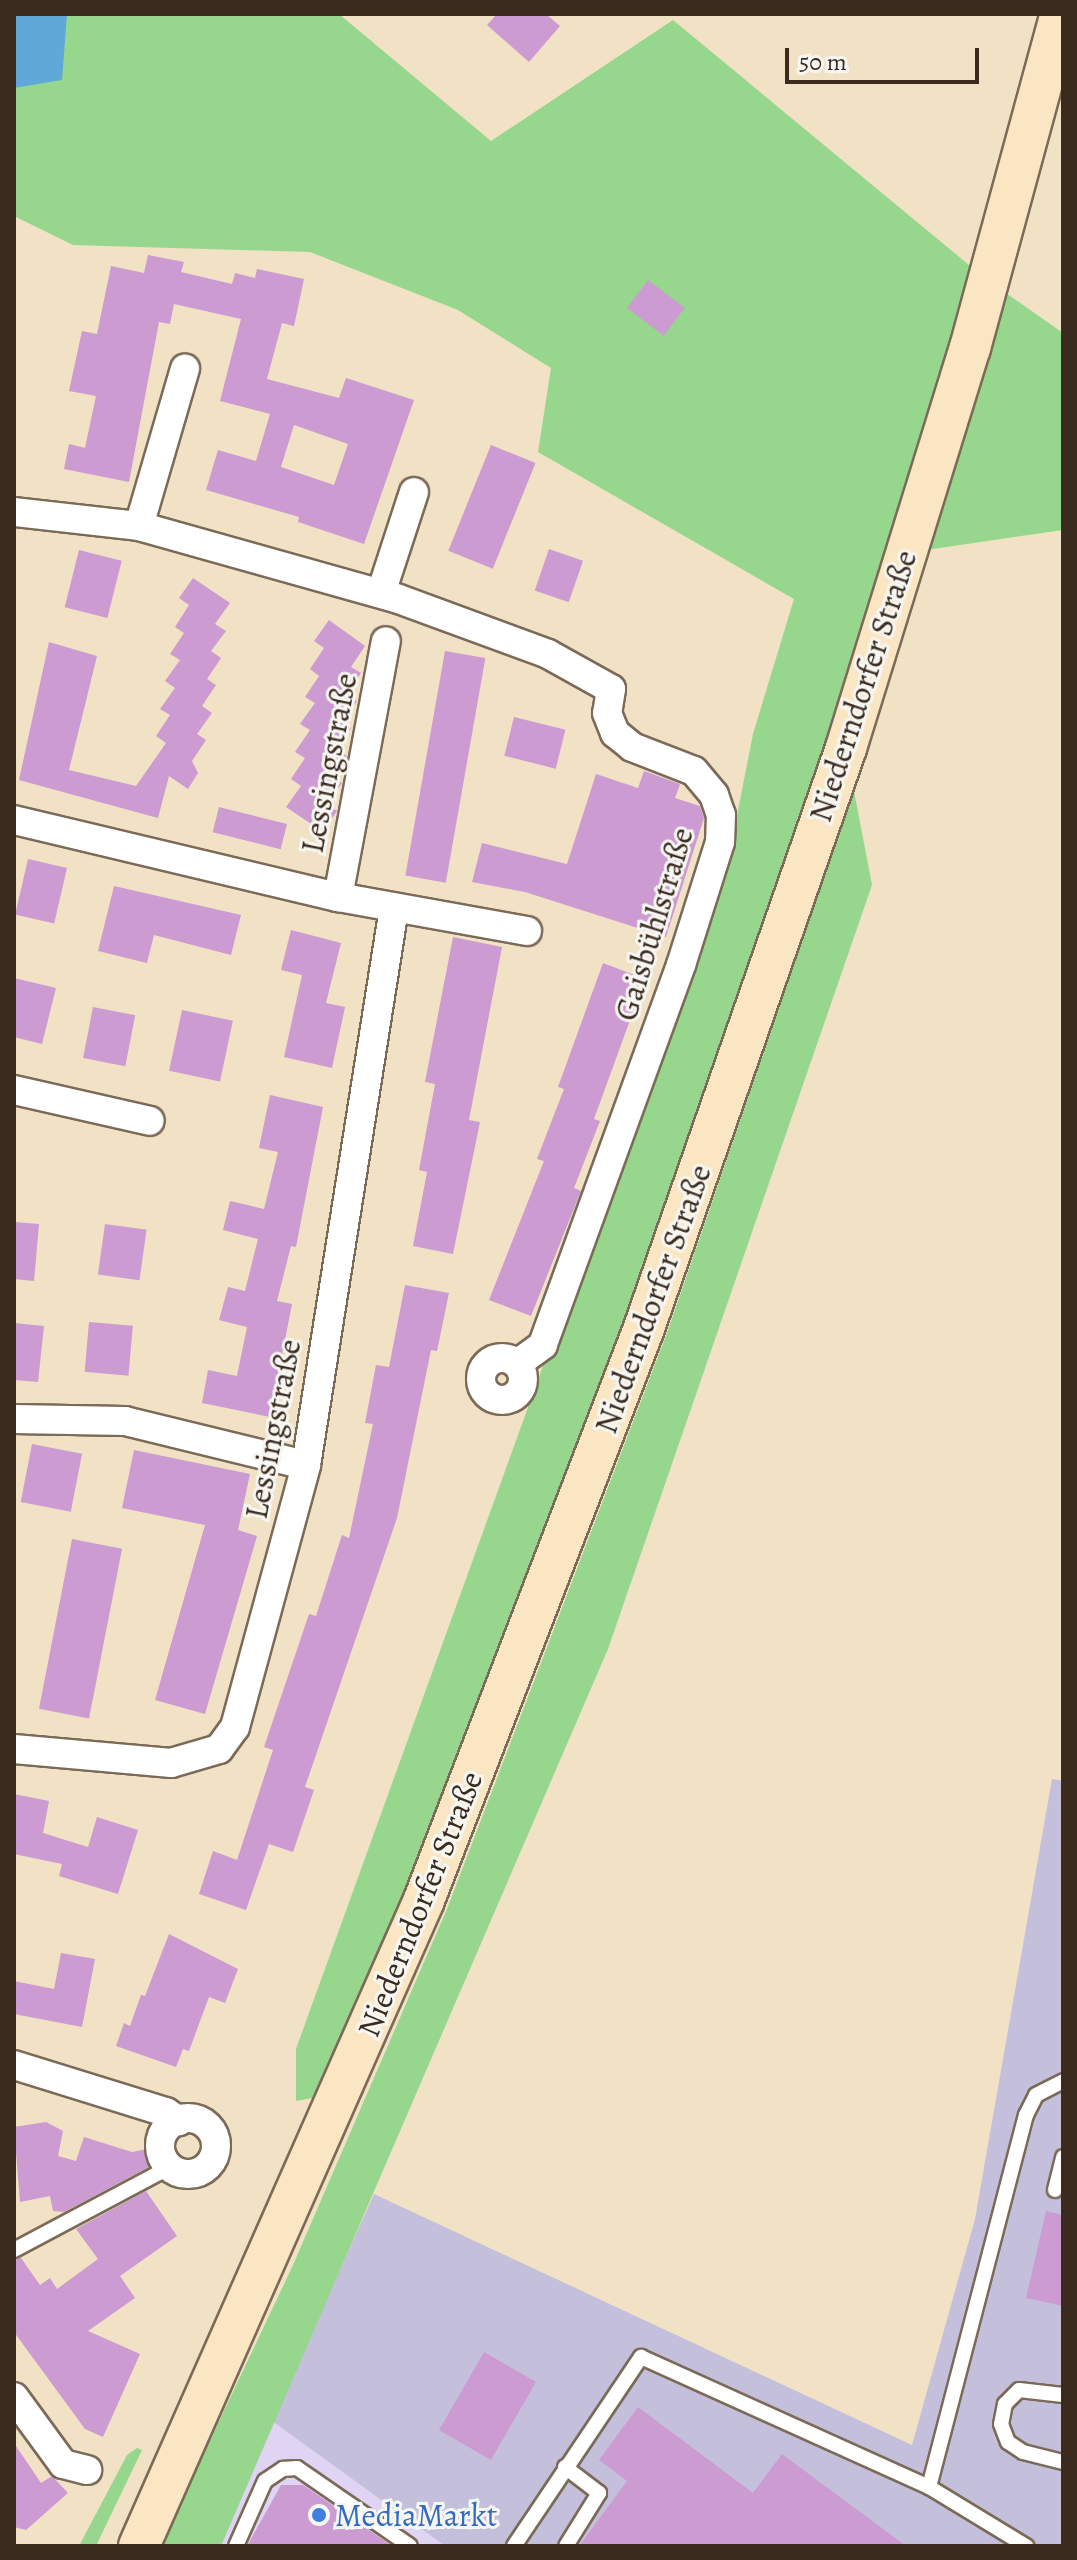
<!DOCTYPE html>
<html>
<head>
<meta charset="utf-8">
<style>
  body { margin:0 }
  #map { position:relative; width:1077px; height:2560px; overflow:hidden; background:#f1e1c5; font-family:Alegreya,serif }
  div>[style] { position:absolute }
  .built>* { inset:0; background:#e0d4f4 }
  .industrial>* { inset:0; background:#c4c0db }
  .green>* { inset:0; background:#97d78d }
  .water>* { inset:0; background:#60a8d7 }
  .building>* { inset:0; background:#cb9bd2; transform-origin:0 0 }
  .roads { filter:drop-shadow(2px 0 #7b6a58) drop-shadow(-2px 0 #7b6a58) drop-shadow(0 2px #7b6a58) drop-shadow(0 -2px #7b6a58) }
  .service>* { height:14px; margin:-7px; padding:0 7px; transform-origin:7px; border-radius:7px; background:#fff }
  .minor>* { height:28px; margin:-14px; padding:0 14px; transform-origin:14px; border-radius:14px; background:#fff }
  .minor>.ring { margin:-14px; padding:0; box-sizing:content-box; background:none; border:28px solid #fff; border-radius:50% }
  .secondary>* { height:40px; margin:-20px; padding:0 20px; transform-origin:20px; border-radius:20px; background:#fbe6c4 }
  .dots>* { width:22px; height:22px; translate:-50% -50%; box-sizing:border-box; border:4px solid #f6f6f2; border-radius:50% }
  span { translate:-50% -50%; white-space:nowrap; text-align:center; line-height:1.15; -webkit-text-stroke:6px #f6f6f2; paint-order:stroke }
  .street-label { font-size:32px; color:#3b2a1e }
  .shop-label { font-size:32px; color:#366cbe }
  .left { translate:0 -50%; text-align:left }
  .frame { position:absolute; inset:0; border:16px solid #3b2a1e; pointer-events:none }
  .scale { position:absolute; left:785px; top:48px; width:194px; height:36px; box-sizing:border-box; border:4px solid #3b2a1e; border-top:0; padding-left:10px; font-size:24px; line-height:28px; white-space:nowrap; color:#3b2a1e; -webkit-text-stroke:6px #f6f6f2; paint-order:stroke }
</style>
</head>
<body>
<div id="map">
  <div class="built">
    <i style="clip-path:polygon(272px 2421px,445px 2546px,221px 2546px)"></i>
  </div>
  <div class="industrial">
    <i style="clip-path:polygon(1052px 1779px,1063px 1781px,1063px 2546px,445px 2546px,272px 2421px,374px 2194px,912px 2445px,975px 2219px)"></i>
  </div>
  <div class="green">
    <i style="clip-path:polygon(14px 14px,339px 14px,491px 141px,673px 20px,975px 270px,893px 552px,736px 1023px,538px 1566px,323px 2096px,296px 2101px,296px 2049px,731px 846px,753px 734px,794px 599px,538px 452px,551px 368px,458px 310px,310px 252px,73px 245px,14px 216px)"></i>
    <i style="clip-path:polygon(1003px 291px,1063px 333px,1063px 530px,926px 550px)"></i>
    <i style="clip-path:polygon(854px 791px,872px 885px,608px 1649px,221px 2546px,160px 2546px,293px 2265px,447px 1909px,667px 1333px)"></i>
    <i style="clip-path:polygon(137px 2448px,142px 2450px,96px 2546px,79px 2546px,127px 2455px)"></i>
  </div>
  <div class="water">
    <i style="clip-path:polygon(14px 14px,67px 14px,62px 80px,14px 88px)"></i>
  </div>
  <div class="building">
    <i style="clip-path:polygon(497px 14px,546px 14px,560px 26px,529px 62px,487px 25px)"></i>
    <i style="clip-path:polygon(evenodd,148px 255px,184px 262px,181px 272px,232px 284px,235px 273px,255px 278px,257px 269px,304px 279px,294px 326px,282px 323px,267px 379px,339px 398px,346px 378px,414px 400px,364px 544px,298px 522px,299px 517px,206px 490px,218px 450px,256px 461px,270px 414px,220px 401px,241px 319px,174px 304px,170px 324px,159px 322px,129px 482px,64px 469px,69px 444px,85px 448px,96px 396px,69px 391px,82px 331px,97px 334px,111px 266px,144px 273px,148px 255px,294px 425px,348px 444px,334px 485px,281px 467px,294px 425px)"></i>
    <i style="left:648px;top:280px;width:46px;height:35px;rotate:37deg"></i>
    <i style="left:491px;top:445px;width:48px;height:114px;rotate:22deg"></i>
    <i style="left:549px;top:549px;width:36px;height:44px;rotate:19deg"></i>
    <i style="left:79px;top:550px;width:44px;height:59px;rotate:14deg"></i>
    <i style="clip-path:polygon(193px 578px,230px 603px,215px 624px,226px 631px,211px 651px,221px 658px,207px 679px,216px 685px,202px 706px,212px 713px,197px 734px,206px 740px,192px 761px,198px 773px,188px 789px,169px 776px,158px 818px,19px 780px,49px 642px,97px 656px,69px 770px,136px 786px,166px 743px,156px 736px,170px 715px,160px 709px,175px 688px,165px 681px,180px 660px,170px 654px,184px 633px,175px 627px,189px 605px,179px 598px)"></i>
    <i style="clip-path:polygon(329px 620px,365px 646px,351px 667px,361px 673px,346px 694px,357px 701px,342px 722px,351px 728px,337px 749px,347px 756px,333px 777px,342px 783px,327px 804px,337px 811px,323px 832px,286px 807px,301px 786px,291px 779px,305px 758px,295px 752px,310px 730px,300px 724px,315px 703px,305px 697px,319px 676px,310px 669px,324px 648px,314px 641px)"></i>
    <i style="left:445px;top:651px;width:41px;height:228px;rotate:10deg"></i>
    <i style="left:514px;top:717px;width:53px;height:40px;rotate:14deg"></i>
    <i style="clip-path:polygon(644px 771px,680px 784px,675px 798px,700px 806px,704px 818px,666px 937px,525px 892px,472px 882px,482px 843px,567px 864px,596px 774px,638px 788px)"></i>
    <i style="left:219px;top:807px;width:70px;height:26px;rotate:14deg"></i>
    <i style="left:28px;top:859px;width:40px;height:57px;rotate:13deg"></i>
    <i style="clip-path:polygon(114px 886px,241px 915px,231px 955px,154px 935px,147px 963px,98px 951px)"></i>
    <i style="clip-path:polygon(291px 930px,341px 943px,326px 1003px,345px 1007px,332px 1068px,284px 1057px,302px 975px,281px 970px)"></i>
    <i style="clip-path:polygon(453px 937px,502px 947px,469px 1120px,480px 1122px,453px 1254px,413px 1246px,427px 1172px,419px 1170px,435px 1084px,425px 1082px)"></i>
    <i style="clip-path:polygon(603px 963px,645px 979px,594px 1119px,600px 1121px,574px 1188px,581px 1191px,531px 1316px,489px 1300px,544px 1161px,537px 1159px,564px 1089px,558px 1087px)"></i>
    <i style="clip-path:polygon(14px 978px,56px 988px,42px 1044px,14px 1037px)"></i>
    <i style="left:93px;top:1007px;width:43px;height:52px;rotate:11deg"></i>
    <i style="left:182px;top:1010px;width:52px;height:62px;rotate:12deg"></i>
    <i style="clip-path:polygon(270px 1095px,323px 1107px,296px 1247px,291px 1246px,277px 1301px,292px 1304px,270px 1417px,202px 1403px,208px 1370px,237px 1376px,247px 1327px,219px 1320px,228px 1287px,245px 1291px,258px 1239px,223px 1230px,230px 1201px,264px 1209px,278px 1152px,259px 1148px)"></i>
    <i style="clip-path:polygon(14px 1222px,39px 1224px,34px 1281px,14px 1279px)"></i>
    <i style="left:105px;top:1224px;width:42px;height:51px;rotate:8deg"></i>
    <i style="clip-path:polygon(405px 1285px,449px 1293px,437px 1351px,431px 1350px,397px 1518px,305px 1787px,314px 1790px,293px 1852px,269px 1844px,246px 1910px,199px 1894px,213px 1851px,237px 1860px,273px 1750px,264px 1747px,309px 1614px,316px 1616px,342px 1535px,349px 1538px,373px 1424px,365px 1423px,376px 1365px,389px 1367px)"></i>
    <i style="left:89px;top:1322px;width:44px;height:50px;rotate:5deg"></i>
    <i style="clip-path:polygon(14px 1323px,44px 1326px,38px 1382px,14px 1380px)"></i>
    <i style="left:32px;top:1444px;width:51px;height:59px;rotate:11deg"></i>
    <i style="clip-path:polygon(134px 1450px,250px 1474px,238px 1530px,257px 1536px,205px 1714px,155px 1700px,205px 1525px,122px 1508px)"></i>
    <i style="left:72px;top:1539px;width:51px;height:173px;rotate:11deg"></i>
    <i style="clip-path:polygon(14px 1794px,49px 1801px,43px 1833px,88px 1847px,97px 1817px,138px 1830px,118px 1894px,59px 1876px,62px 1864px,14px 1854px)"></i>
    <i style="clip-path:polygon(169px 1934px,238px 1969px,225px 2003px,209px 1997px,189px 2051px,183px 2049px,176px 2067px,116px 2046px,124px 2023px,130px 2026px,141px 1995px,145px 1996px)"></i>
    <i style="clip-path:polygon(61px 1953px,95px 1959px,82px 2027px,14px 2014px,14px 1981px,54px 1989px)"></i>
    <i style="clip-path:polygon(46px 2122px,63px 2131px,58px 2156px,76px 2161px,84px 2137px,132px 2152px,147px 2149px,149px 2167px,64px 2212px,53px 2211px,50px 2196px,20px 2202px,14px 2127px)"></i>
    <i style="clip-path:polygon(146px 2191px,177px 2236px,120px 2276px,135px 2298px,88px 2331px,140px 2354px,103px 2437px,85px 2429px,14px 2332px,14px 2260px,21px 2258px,40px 2285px,50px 2278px,57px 2289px,98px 2259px,76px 2229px)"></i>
    <i style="clip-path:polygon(1046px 2211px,1063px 2215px,1063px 2306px,1026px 2298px)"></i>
    <i style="left:484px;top:2352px;width:60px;height:90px;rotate:30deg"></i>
    <i style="clip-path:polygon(638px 2407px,753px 2493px,782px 2454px,906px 2546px,579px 2546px,627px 2481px,599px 2460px)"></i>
    <i style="clip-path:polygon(14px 2443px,41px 2483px,52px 2476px,68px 2493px,26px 2530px,14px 2527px)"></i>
    <i style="clip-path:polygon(281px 2485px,303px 2485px,392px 2546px,247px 2546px)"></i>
  </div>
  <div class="roads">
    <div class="service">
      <i style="left:1055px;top:2190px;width:34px;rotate:-76deg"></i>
      <i style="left:14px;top:2250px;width:164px;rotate:-28deg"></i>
      <i style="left:159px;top:2173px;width:13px;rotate:-58deg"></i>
      <i style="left:1063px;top:2395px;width:44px;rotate:-173.5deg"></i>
      <i style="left:1019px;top:2390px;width:20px;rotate:135deg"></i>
      <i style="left:1005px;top:2404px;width:20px;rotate:101deg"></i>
      <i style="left:1001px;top:2424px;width:19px;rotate:69deg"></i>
      <i style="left:1008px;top:2442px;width:18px;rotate:34deg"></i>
      <i style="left:1023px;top:2452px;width:41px;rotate:14deg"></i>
      <i style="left:565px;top:2467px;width:43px;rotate:37.4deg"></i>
      <i style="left:599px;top:2493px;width:62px;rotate:121.9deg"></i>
      <i style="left:929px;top:2487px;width:384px;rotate:-75.4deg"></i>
      <i style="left:1026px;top:2115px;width:22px;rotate:-63deg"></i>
      <i style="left:1036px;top:2095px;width:30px;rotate:-27deg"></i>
      <i style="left:236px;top:2546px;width:71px;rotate:-66deg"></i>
      <i style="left:265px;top:2481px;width:22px;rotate:-34deg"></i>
      <i style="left:283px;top:2469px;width:14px;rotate:-4deg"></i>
      <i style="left:297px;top:2468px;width:137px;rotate:34.6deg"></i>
      <i style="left:514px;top:2546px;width:228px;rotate:-56.1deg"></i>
      <i style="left:641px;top:2357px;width:316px;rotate:24.3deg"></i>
      <i style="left:929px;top:2487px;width:114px;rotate:31.3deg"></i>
    </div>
    <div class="minor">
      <i style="left:14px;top:512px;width:126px;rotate:6.4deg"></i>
      <i style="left:139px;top:526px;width:267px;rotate:15.7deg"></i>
      <i style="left:396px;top:598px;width:162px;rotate:20.2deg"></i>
      <i style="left:548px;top:654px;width:72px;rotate:29.1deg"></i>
      <i style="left:611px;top:689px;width:24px;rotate:99deg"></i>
      <i style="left:607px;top:713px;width:22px;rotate:68deg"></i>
      <i style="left:615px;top:733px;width:22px;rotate:39deg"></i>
      <i style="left:632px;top:747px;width:66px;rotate:21.2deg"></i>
      <i style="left:694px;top:771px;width:31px;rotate:50deg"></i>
      <i style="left:714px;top:795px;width:21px;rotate:71deg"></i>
      <i style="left:721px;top:815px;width:27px;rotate:92deg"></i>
      <i style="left:720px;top:842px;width:129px;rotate:107.6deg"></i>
      <i style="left:681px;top:965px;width:404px;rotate:110deg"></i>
      <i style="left:543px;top:1345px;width:32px;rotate:144deg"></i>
      <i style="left:139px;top:526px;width:164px;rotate:-73.7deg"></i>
      <i style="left:381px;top:593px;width:106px;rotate:-71.9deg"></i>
      <i style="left:14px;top:820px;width:333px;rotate:13.4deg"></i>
      <i style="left:338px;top:897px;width:192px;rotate:10.2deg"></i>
      <i style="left:338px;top:897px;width:260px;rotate:-79.4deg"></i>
      <i style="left:14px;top:1090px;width:139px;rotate:12.8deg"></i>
      <i class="ring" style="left:481px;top:1358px;width:14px;height:14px"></i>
      <i style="left:14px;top:1419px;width:111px;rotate:1deg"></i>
      <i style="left:125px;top:1421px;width:186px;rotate:13.7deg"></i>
      <i style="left:14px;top:1749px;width:158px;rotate:5.1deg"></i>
      <i style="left:171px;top:1763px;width:50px;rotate:-16.3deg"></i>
      <i style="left:219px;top:1749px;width:27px;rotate:-54deg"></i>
      <i style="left:235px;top:1727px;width:271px;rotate:-74.8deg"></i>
      <i style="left:306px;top:1465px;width:564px;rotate:-81.02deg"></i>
      <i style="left:14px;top:2065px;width:159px;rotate:17.2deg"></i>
      <i style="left:166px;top:2112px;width:16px;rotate:35deg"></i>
      <i class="ring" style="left:160px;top:2118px;width:28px;height:28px"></i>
      <i style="left:14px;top:2397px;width:83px;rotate:53.8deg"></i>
      <i style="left:63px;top:2464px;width:25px;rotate:14deg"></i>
    </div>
    <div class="secondary">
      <i style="left:139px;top:2546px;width:706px;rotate:-66.19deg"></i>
      <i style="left:424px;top:1900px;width:613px;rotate:-68.96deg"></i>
      <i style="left:644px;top:1328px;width:614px;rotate:-70.8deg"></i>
      <i style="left:846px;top:748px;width:419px;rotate:-72.8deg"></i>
      <i style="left:970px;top:348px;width:346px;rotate:-74.8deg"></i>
    </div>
  </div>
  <div class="dots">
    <i style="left:319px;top:2515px;background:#3f7fe0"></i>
  </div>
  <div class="street-label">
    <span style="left:863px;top:686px;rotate:-72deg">Niederndorfer Straße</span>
    <span style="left:329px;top:763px;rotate:-79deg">Lessingstraße</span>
    <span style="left:654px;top:924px;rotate:-73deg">Gaisbühlstraße</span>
    <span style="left:653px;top:1299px;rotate:-70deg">Niederndorfer Straße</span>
    <span style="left:273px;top:1429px;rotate:-79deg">Lessingstraße</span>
    <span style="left:420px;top:1904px;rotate:-68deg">Niederndorfer Straße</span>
  </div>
  <div class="shop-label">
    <span class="left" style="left:335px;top:2515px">MediaMarkt</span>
  </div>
  <div class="frame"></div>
  <div class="scale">50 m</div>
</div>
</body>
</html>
